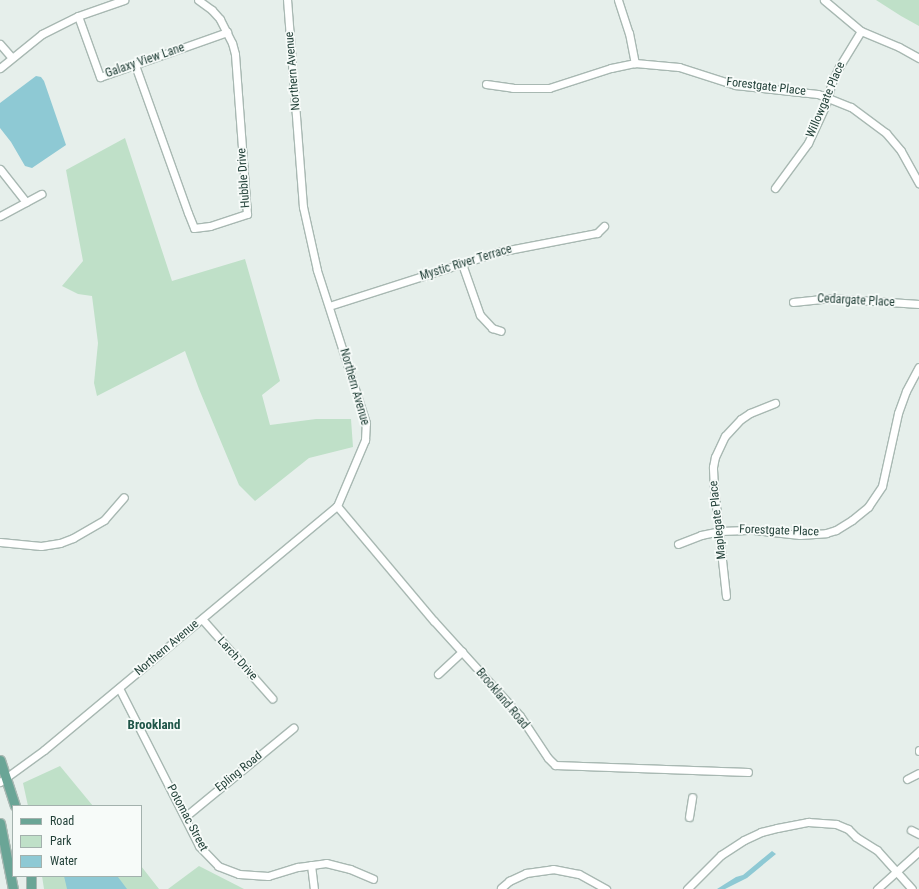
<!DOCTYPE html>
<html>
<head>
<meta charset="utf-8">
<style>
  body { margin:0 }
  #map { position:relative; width:919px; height:889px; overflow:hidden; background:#e6efeb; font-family:"Roboto Condensed",sans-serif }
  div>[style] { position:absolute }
  .green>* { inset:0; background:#bfe0c8 }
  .water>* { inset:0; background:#8ec9d4 }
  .roads { filter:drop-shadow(1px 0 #a8b8b2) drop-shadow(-1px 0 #a8b8b2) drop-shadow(0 1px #a8b8b2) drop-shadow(0 -1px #a8b8b2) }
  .minor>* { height:7px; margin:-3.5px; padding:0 3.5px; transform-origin:3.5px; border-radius:3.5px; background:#fff }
  .major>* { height:9px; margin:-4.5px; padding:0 4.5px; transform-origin:4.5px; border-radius:4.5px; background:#6aa596 }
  span { translate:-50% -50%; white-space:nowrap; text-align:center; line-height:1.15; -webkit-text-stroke:3.5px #f7fbf9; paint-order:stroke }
  .street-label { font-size:12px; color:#24423a }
  .neighbourhood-label { font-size:13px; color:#1f5548; font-weight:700 }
  .legend { position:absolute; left:12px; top:805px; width:130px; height:72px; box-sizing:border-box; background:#f7fbf9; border:1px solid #a3b1ad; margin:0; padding:5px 7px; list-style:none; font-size:12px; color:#24423a }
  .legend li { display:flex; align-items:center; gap:8px; height:20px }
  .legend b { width:20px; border:1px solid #a3b1ad }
</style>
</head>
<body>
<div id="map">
  <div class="green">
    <i style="clip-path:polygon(876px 0,919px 0,919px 26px,901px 16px)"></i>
    <i style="clip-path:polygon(125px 138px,172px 281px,245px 259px,280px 381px,262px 395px,270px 425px,316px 419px,351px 419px,353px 447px,309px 458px,255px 501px,239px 485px,199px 389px,185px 351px,97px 396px,94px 383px,98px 343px,92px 296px,78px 294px,62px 286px,83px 261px,66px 170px)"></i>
    <i style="clip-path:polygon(60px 766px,93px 806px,28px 806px,23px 783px)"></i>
    <i style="clip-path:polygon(141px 866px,159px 889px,44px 889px,42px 876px,141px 876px)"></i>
    <i style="clip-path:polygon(199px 866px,244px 889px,168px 889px)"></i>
  </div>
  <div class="water">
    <i style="clip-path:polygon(36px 76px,41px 77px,44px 81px,66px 145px,32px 168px,25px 166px,11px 142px,0 128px,0 103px)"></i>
    <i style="clip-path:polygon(772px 851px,776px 854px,747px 878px,725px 889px,717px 889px,736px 877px,743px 875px)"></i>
    <i style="clip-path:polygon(64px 876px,115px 876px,118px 877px,127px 889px,67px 889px)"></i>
  </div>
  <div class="roads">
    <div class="minor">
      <i style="left:618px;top:0;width:35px;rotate:72deg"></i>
      <i style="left:629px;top:33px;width:31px;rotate:79deg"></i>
      <i style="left:824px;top:0;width:48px;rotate:40deg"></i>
      <i style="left:861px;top:31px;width:41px;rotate:22.8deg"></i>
      <i style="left:899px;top:47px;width:23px;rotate:29deg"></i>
      <i style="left:78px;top:16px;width:65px;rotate:70.2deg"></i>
      <i style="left:100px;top:77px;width:135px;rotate:-19.5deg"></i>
      <i style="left:0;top:44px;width:18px;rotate:49deg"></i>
      <i style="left:135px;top:65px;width:157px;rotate:70.3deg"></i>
      <i style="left:188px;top:213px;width:16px;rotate:68deg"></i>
      <i style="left:194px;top:228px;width:16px;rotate:-7deg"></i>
      <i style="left:210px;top:226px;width:39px;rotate:-18deg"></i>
      <i style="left:247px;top:214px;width:160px;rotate:-94.3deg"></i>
      <i style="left:235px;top:54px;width:11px;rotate:-105deg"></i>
      <i style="left:232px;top:43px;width:27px;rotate:-117deg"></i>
      <i style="left:220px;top:19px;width:12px;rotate:-132deg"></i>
      <i style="left:212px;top:10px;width:17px;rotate:-144deg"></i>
      <i style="left:0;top:68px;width:54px;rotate:-39deg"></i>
      <i style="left:42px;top:34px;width:40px;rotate:-26.6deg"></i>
      <i style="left:78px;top:16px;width:49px;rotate:-19.2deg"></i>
      <i style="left:486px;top:84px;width:27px;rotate:8deg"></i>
      <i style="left:513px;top:88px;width:36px"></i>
      <i style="left:549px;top:88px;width:65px;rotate:-17.9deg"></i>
      <i style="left:611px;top:68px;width:25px;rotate:-12deg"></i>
      <i style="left:635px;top:63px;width:44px;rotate:5.2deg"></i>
      <i style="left:679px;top:67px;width:59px;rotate:17.8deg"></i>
      <i style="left:735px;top:85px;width:83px;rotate:6.2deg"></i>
      <i style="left:818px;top:94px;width:35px;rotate:22deg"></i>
      <i style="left:851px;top:107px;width:44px;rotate:36.6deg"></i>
      <i style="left:886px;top:133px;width:23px;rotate:50deg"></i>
      <i style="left:901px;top:151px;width:37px;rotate:61deg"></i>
      <i style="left:0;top:169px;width:42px;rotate:51.8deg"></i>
      <i style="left:775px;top:188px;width:56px;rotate:-53.7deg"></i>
      <i style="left:808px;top:143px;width:43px;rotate:-65.2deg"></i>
      <i style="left:826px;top:104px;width:23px;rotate:-75deg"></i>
      <i style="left:832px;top:82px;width:17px;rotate:-65deg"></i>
      <i style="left:839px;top:67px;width:42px;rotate:-58.6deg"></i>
      <i style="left:0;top:216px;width:47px;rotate:-28.2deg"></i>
      <i style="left:462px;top:264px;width:54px;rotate:70.6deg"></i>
      <i style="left:480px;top:315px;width:18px;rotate:47deg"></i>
      <i style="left:492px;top:328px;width:9px;rotate:18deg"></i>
      <i style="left:793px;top:302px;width:36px;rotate:-6deg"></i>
      <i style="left:829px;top:298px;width:90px;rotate:3.8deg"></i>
      <i style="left:329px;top:306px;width:177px;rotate:-17.7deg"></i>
      <i style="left:498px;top:252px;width:101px;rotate:-10.9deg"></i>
      <i style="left:597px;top:233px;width:10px;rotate:-45deg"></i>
      <i style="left:337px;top:506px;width:150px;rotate:49.9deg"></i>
      <i style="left:434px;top:621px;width:128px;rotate:47.8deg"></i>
      <i style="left:520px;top:716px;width:50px;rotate:56.3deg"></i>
      <i style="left:548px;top:758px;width:10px;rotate:45deg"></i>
      <i style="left:555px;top:765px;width:193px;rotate:2.1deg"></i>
      <i style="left:0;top:542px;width:41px;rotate:5.6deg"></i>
      <i style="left:41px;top:546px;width:19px;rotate:-9deg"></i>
      <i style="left:60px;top:543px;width:14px;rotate:-21deg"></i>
      <i style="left:73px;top:538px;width:36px;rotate:-30deg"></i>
      <i style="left:104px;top:520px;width:30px;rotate:-49deg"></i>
      <i style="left:678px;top:544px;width:25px;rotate:-21deg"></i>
      <i style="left:701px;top:535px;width:19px;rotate:-12deg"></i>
      <i style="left:720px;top:531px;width:34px;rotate:-2deg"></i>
      <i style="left:754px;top:530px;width:46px;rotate:6.2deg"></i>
      <i style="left:800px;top:535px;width:26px;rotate:-4deg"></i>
      <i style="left:826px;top:533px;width:10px;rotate:-17deg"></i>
      <i style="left:836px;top:530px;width:19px;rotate:-32deg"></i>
      <i style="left:852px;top:520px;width:21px;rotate:-39deg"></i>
      <i style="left:868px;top:507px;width:25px;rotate:-56deg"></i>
      <i style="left:882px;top:486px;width:75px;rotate:-77.6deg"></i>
      <i style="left:898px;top:413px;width:23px;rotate:-70deg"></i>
      <i style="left:906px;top:391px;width:27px;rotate:-62deg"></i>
      <i style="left:726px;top:596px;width:109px;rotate:-96.3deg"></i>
      <i style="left:714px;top:488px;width:21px;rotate:-93deg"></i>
      <i style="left:713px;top:467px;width:10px;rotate:-79deg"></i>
      <i style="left:715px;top:457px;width:23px;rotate:-65deg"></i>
      <i style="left:725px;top:436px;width:23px;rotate:-47deg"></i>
      <i style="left:741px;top:419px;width:11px;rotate:-34deg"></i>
      <i style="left:750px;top:413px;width:27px;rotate:-22deg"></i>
      <i style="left:202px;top:619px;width:106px;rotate:48.5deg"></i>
      <i style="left:438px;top:674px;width:33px;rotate:-43deg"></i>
      <i style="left:119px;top:688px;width:177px;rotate:63.1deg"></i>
      <i style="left:199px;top:846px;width:28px;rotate:46deg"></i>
      <i style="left:218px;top:866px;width:22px;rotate:21deg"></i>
      <i style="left:239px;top:874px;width:29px;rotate:4deg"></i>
      <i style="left:268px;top:876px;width:31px;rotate:-17deg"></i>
      <i style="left:298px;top:867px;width:28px;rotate:-8deg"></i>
      <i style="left:326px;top:863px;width:25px;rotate:14deg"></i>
      <i style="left:350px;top:869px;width:25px;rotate:23deg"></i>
      <i style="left:919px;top:750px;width:1px;rotate:90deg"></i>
      <i style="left:907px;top:779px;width:13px;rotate:-27deg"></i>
      <i style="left:0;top:782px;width:54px;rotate:-36deg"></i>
      <i style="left:44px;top:750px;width:381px;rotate:-39.8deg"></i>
      <i style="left:337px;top:506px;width:72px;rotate:-67deg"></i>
      <i style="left:365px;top:440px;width:17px;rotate:-87deg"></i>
      <i style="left:366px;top:423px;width:161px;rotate:-107.8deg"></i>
      <i style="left:317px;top:270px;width:65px;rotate:-102.5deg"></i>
      <i style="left:303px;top:207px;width:208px;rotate:-94.4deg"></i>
      <i style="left:186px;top:816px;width:139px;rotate:-39.4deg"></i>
      <i style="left:689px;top:817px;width:20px;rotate:-81deg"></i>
      <i style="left:911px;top:830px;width:9px;rotate:27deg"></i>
      <i style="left:311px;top:865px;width:24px;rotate:83deg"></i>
      <i style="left:501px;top:888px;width:11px;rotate:-41deg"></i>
      <i style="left:509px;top:881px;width:19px;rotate:-25deg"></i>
      <i style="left:526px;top:873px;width:27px;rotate:-8deg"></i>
      <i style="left:553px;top:869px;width:26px;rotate:11deg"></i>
      <i style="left:579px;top:874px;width:31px;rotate:29deg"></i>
      <i style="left:687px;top:889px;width:48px;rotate:-45deg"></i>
      <i style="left:721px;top:855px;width:27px;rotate:-33deg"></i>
      <i style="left:744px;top:840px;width:19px;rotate:-25deg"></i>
      <i style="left:761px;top:832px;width:16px;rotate:-14deg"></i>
      <i style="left:777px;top:828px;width:32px;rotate:-11deg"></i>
      <i style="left:808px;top:822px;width:28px;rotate:4deg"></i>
      <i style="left:836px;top:824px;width:13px;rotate:23deg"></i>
      <i style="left:848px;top:829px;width:11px;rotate:45deg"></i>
      <i style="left:856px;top:837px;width:25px;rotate:32deg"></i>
      <i style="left:877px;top:850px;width:52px;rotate:48.1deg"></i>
      <i style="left:877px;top:889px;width:57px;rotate:-42.1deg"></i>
    </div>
    <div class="major">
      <i style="left:0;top:760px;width:48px;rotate:71.9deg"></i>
      <i style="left:0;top:823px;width:67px;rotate:78.9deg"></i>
      <i style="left:31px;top:876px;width:13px;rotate:90deg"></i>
    </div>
  </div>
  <div class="street-label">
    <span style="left:145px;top:61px;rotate:-19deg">Galaxy View Lane</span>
    <span style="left:293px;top:71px;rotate:-95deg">Northern Avenue</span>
    <span style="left:766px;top:87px;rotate:7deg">Forestgate Place</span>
    <span style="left:826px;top:100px;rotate:-67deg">Willowgate Place</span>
    <span style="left:244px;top:178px;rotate:-94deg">Hubble Drive</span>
    <span style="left:466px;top:263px;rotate:-17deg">Mystic River Terrace</span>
    <span style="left:856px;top:301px;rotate:3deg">Cedargate Place</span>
    <span style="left:354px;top:387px;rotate:74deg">Northern Avenue</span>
    <span style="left:718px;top:520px;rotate:-96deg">Maplegate Place</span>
    <span style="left:779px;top:531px;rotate:2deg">Forestgate Place</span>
    <span style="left:167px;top:648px;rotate:-40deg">Northern Avenue</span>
    <span style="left:237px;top:659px;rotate:48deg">Larch Drive</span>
    <span style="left:502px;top:699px;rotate:50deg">Brookland Road</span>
    <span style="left:239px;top:772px;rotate:-39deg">Epling Road</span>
    <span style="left:187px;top:818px;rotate:62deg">Potomac Street</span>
  </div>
  <div class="neighbourhood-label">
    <span style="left:154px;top:725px">Brookland</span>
  </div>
  <ul class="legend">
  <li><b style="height:5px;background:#6aa596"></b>Road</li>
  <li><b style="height:11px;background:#bfe0c8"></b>Park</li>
  <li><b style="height:11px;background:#8ec9d4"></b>Water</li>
  </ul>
</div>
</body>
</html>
